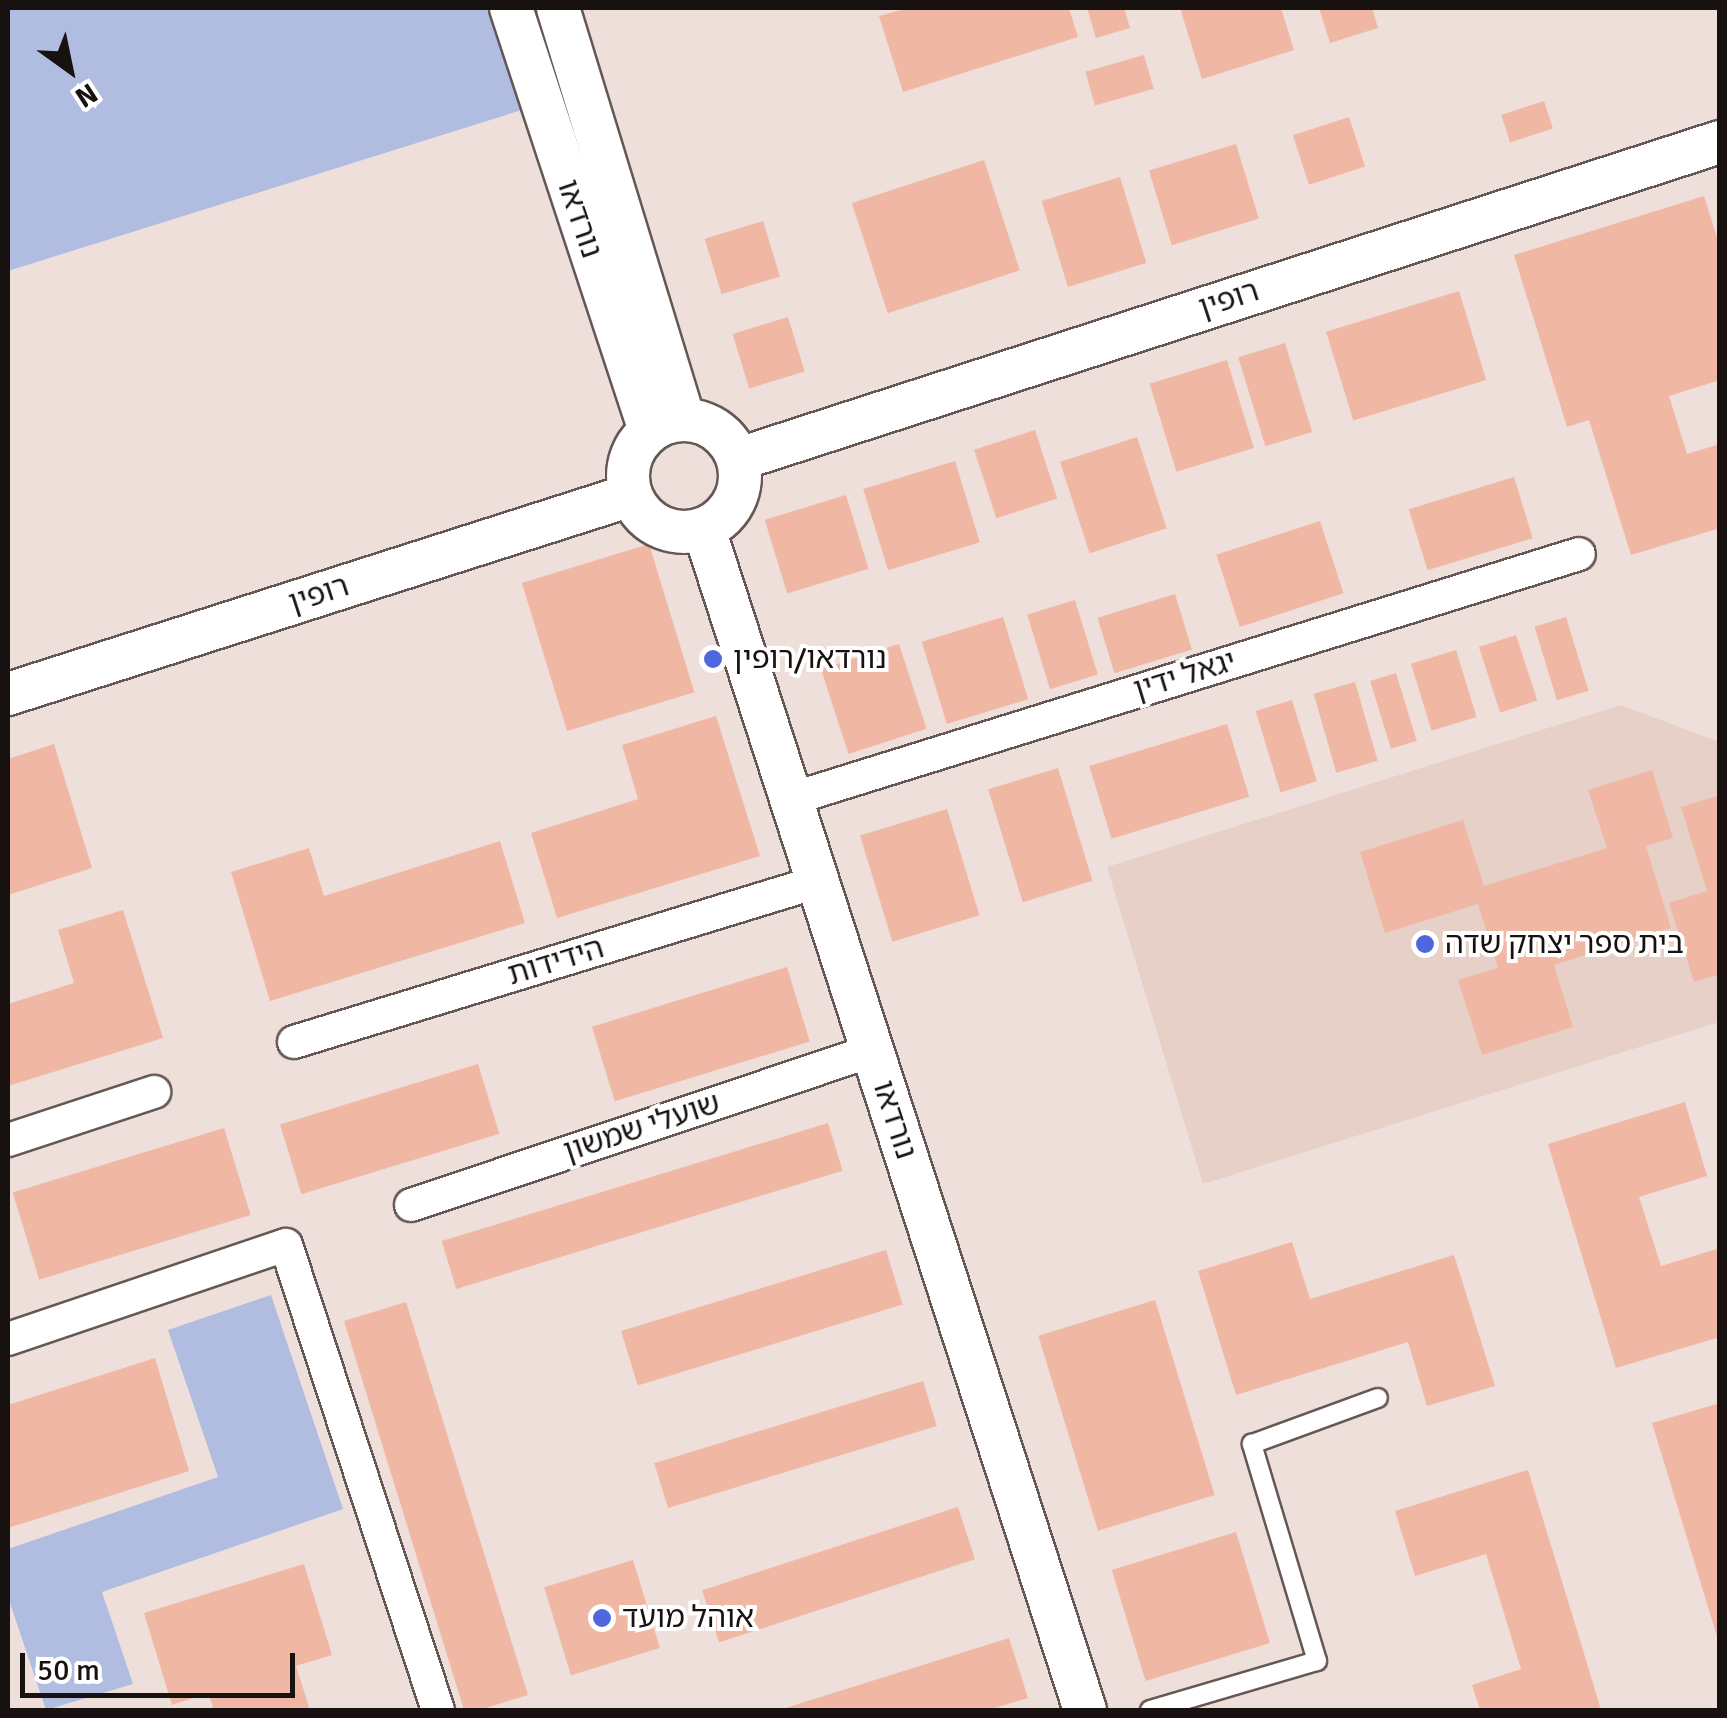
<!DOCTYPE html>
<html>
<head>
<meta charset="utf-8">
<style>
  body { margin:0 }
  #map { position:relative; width:1727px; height:1718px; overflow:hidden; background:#eedfda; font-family:Signika,"Noto Sans Hebrew",sans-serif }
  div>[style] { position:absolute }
  .built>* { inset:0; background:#e6d0c8 }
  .green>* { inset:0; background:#b1bde0 }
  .building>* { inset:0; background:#f0b8a4; transform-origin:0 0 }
  .roads { filter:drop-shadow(2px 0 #655854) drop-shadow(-2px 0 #655854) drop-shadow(0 2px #655854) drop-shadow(0 -2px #655854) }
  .service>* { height:18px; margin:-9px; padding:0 9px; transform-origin:9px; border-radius:9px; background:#fff }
  .minor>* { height:32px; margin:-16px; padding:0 16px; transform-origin:16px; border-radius:16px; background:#fff }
  .tertiary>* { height:42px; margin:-21px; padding:0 21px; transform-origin:21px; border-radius:21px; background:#fff }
  .tertiary>.ring { margin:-21px; padding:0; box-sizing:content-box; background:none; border:42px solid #fff; border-radius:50% }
  .dots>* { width:28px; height:28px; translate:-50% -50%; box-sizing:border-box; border:5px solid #fff; border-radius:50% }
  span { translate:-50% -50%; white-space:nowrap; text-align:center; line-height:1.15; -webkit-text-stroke:8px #fff; paint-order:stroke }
  .street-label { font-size:30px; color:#171210 }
  .poi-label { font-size:30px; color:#171210 }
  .left { translate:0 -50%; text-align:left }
  .frame { position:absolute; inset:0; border:10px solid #171210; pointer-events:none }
  .north { position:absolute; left:20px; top:20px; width:100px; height:100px; -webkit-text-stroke:8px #fff; paint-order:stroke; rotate:147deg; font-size:28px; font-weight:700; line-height:40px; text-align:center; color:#171210 }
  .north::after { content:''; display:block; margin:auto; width:35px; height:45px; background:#171210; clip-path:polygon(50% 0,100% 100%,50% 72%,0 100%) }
  .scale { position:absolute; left:20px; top:1653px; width:275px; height:45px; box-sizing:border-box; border:5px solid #171210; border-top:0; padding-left:12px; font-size:30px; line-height:35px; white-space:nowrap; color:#171210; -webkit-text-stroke:8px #fff; paint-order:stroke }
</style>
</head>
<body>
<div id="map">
  <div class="built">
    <i style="clip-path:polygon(1621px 705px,1719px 742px,1719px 1022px,1203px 1184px,1107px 867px)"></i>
  </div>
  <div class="green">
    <i style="clip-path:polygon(8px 8px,493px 8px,525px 109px,8px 271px)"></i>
    <i style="clip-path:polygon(271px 1295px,343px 1509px,102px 1592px,133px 1684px,46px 1710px,8px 1597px,8px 1549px,218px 1477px,168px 1330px)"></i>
  </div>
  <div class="building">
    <i style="clip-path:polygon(908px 8px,1069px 8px,1078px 37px,903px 92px,879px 16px)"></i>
    <i style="clip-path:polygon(1087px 8px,1124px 8px,1130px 28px,1096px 38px)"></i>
    <i style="clip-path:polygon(1180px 8px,1281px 8px,1294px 50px,1202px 79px)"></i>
    <i style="clip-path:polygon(1319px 8px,1372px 8px,1378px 28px,1330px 43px)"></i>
    <i style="left:1144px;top:55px;width:35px;height:61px;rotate:74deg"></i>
    <i style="left:1544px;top:101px;width:29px;height:45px;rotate:72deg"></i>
    <i style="left:1349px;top:117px;width:52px;height:59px;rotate:72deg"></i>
    <i style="left:1236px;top:144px;width:78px;height:91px;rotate:73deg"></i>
    <i style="left:984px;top:160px;width:116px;height:139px;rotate:72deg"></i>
    <i style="left:1120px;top:177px;width:90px;height:82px;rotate:73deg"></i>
    <i style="clip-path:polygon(1704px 196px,1720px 247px,1720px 380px,1669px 396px,1687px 454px,1720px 444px,1720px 528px,1631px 555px,1589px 420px,1567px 427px,1514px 255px)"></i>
    <i style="left:763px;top:221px;width:58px;height:61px;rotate:73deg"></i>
    <i style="left:1459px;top:291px;width:93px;height:139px;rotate:73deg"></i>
    <i style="left:788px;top:317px;width:57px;height:58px;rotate:73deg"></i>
    <i style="left:1285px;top:343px;width:93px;height:49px;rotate:73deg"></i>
    <i style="left:1227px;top:360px;width:92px;height:81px;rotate:73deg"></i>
    <i style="left:1035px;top:430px;width:72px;height:64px;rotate:72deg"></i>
    <i style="left:1137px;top:437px;width:96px;height:81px;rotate:72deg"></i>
    <i style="left:955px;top:461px;width:85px;height:96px;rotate:73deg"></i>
    <i style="left:1514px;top:477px;width:64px;height:110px;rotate:73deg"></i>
    <i style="left:846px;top:495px;width:77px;height:85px;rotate:73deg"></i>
    <i style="left:1320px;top:521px;width:76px;height:109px;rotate:72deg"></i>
    <i style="left:649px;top:544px;width:155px;height:133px;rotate:73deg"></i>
    <i style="left:1175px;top:594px;width:58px;height:81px;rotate:73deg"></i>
    <i style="left:1075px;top:600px;width:78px;height:50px;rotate:73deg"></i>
    <i style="left:1003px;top:617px;width:86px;height:85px;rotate:73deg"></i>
    <i style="left:1566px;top:617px;width:77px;height:33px;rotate:73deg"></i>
    <i style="left:1516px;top:635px;width:69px;height:39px;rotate:72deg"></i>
    <i style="left:899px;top:644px;width:89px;height:82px;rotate:72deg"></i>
    <i style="left:1456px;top:650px;width:70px;height:47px;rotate:73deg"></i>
    <i style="left:1396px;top:673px;width:71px;height:27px;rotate:73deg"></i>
    <i style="left:1355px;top:682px;width:82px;height:43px;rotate:74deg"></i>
    <i style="left:1292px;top:700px;width:85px;height:38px;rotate:73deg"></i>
    <i style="clip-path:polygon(716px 716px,760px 856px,557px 918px,531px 833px,638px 799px,622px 745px)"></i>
    <i style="left:1227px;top:724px;width:76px;height:144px;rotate:73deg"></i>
    <i style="clip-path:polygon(54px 744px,92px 868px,8px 895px,8px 759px)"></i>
    <i style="left:1058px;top:768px;width:118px;height:73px;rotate:73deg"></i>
    <i style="clip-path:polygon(1652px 770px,1673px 838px,1646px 846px,1671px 928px,1554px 965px,1573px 1027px,1482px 1055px,1458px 980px,1498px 968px,1478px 904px,1385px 933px,1360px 852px,1463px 820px,1484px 886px,1607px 848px,1588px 790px)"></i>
    <i style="clip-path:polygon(1720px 795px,1720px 974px,1694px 982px,1669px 903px,1707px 891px,1681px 807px)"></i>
    <i style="left:947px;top:809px;width:111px;height:91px;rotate:73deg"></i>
    <i style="clip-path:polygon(500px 841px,525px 923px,270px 1001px,231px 872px,309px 848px,324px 896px)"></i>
    <i style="clip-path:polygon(123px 910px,163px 1038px,8px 1086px,8px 1004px,74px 983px,58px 930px)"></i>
    <i style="left:787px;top:967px;width:78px;height:204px;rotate:73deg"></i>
    <i style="left:478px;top:1064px;width:73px;height:207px;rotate:73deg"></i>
    <i style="clip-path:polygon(1685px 1102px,1707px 1176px,1639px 1197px,1661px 1266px,1720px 1248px,1720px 1337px,1616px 1368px,1548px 1144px)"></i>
    <i style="left:828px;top:1123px;width:50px;height:404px;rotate:73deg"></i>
    <i style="left:224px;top:1128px;width:91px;height:221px;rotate:73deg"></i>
    <i style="clip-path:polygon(1292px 1242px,1310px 1299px,1454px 1255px,1495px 1386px,1427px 1406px,1408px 1342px,1236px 1395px,1198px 1271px)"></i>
    <i style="left:886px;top:1250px;width:57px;height:277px;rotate:73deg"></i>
    <i style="left:1155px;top:1300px;width:204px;height:122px;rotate:73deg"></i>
    <i style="clip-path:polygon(406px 1302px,528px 1695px,479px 1710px,464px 1710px,344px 1321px)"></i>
    <i style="clip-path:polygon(155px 1358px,189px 1471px,8px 1528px,8px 1405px)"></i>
    <i style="left:923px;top:1381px;width:47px;height:281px;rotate:73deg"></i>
    <i style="clip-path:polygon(1720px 1403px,1720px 1643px,1719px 1643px,1652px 1423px)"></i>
    <i style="clip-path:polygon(1528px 1470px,1583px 1650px,1601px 1710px,1480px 1710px,1472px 1685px,1521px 1669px,1486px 1554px,1415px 1576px,1395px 1511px)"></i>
    <i style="left:958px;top:1507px;width:55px;height:269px;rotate:72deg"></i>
    <i style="left:1236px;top:1532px;width:116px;height:130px;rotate:73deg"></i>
    <i style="left:633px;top:1560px;width:92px;height:93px;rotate:73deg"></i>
    <i style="clip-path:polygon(304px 1564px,332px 1655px,296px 1666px,310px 1710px,214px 1710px,208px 1693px,172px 1705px,144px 1613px)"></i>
    <i style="clip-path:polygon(1009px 1638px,1028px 1698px,988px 1710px,779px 1710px)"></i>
  </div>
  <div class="roads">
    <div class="service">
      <i style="left:1150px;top:1710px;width:174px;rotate:-16.4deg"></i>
      <i style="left:1317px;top:1661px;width:227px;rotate:-106.7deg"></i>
      <i style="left:1252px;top:1444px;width:134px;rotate:-20.1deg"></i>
    </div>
    <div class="minor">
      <i style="left:791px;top:799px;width:825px;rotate:-17.27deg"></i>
      <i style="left:294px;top:1042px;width:547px;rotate:-17.01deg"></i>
      <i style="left:8px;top:1140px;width:154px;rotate:-18.2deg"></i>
      <i style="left:411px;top:1205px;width:486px;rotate:-18.5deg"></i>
      <i style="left:8px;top:1339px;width:293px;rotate:-18.7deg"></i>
      <i style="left:286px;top:1245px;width:489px;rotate:71.9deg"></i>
    </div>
    <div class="tertiary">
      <i style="left:511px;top:8px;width:444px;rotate:71.8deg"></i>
      <i style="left:558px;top:8px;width:430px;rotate:73deg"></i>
      <i class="ring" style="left:628px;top:420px;width:70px;height:70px"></i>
      <i style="left:739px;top:459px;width:1031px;rotate:-17.91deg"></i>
      <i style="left:704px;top:529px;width:1241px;rotate:72.12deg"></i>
      <i style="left:8px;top:694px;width:654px;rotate:-17.71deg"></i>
    </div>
  </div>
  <div class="dots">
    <i style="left:713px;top:659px;background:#4e67dc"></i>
    <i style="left:1425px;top:944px;background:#4e67dc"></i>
    <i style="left:602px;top:1618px;background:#4e67dc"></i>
  </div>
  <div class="street-label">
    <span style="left:579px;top:219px;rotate:71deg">נורדאו</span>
    <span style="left:1229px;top:300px;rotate:-18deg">רופין</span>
    <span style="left:319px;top:595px;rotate:-18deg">רופין</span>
    <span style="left:1185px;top:676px;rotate:-17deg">יגאל ידין</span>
    <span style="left:556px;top:962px;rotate:-17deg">הידידות</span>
    <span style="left:894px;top:1120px;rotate:72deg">נורדאו</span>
    <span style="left:642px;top:1128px;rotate:-18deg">שועלי שמשון</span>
  </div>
  <div class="poi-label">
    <span class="left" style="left:733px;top:659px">נורדאו/רופין</span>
    <span class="left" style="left:1445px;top:944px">בית ספר יצחק שדה</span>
    <span class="left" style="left:622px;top:1618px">אוהל מועד</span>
  </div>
  <div class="frame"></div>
  <div class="north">N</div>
  <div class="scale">50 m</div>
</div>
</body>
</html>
